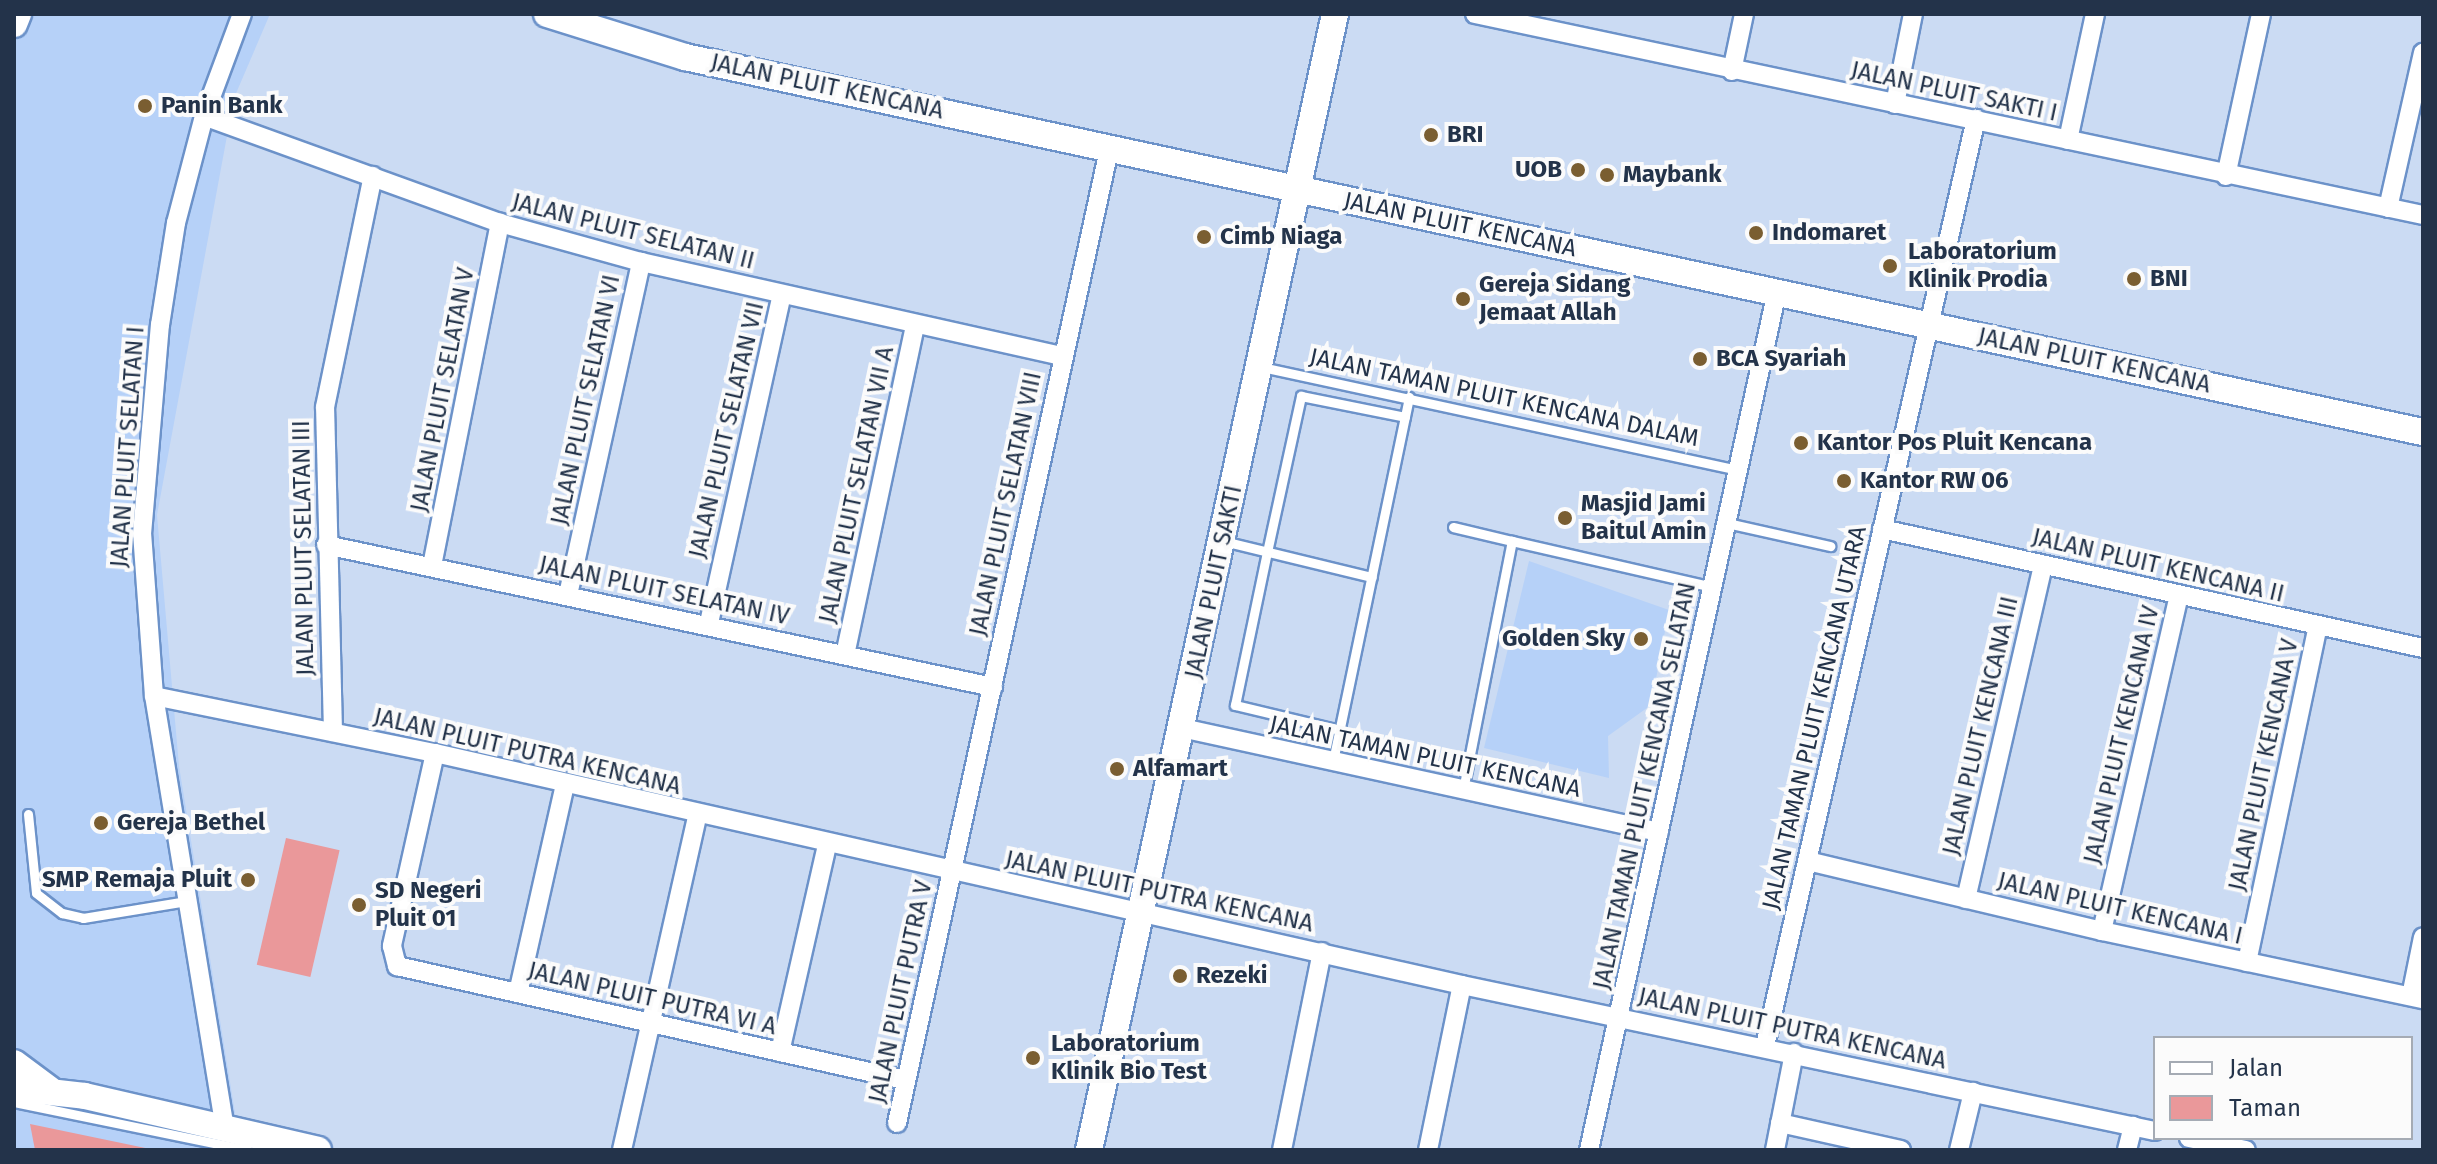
<!DOCTYPE html>
<html>
<head>
<meta charset="utf-8">
<style>
  body { margin:0 }
  #map { position:relative; width:2437px; height:1164px; overflow:hidden; background:#cbdbf3; font-family:"Fira Sans",sans-serif }
  div>[style] { position:absolute }
  .built>* { inset:0; background:#b6d1f8 }
  .green>* { inset:0; background:#ea989a; transform-origin:0 0 }
  .roads { filter:drop-shadow(2px 0 #6c92c9) drop-shadow(-2px 0 #6c92c9) drop-shadow(0 2px #6c92c9) drop-shadow(0 -2px #6c92c9) }
  .lane>* { height:9px; margin:-4.5px; padding:0 4.5px; transform-origin:4.5px; border-radius:4.5px; background:#fff }
  .street>* { height:18px; margin:-9px; padding:0 9px; transform-origin:9px; border-radius:9px; background:#fff }
  .secondary>* { height:26px; margin:-13px; padding:0 13px; transform-origin:13px; border-radius:13px; background:#fff }
  .dots>* { width:22px; height:22px; translate:-50% -50%; box-sizing:border-box; border:4px solid #fbfbfb; border-radius:50% }
  span { translate:-50% -50%; white-space:nowrap; text-align:center; line-height:1.15; -webkit-text-stroke:8px #fbfbfb; paint-order:stroke }
  .street-label { font-size:24px; color:#23334a }
  .poi-label { font-size:24px; color:#23334a; font-weight:700 }
  .left { translate:0 -50%; text-align:left }
  .right { translate:-100% -50%; text-align:right }
  .frame { position:absolute; inset:0; border:16px solid #23334a; pointer-events:none }
  .legend { position:absolute; left:2153px; top:1036px; width:260px; height:104px; box-sizing:border-box; background:#fbfbfb; border:2px solid #a5abb4; margin:0; padding:10px 14px; list-style:none; font-size:24px; color:#23334a }
  .legend li { display:flex; align-items:center; gap:16px; height:40px }
  .legend b { width:40px; border:2px solid #a5abb4 }
</style>
</head>
<body>
<div id="map">
  <div class="built">
    <i style="clip-path:polygon(14px 14px,270px 14px,234px 98px,157px 515px,179px 766px,235px 1113px,222px 1150px,14px 1150px)"></i>
    <i style="clip-path:polygon(1529px 561px,1669px 610px,1651px 705px,1608px 736px,1609px 778px,1484px 748px)"></i>
  </div>
  <div class="green">
    <i style="left:286px;top:838px;width:55px;height:130px;rotate:13deg"></i>
    <i style="clip-path:polygon(30px 1124px,155px 1150px,35px 1150px)"></i>
  </div>
  <div class="roads">
    <div class="lane">
      <i style="left:1262px;top:367px;width:488px;rotate:12.2deg"></i>
      <i style="left:1727px;top:523px;width:106px;rotate:12.6deg"></i>
      <i style="left:1453px;top:527px;width:61px;rotate:13.3deg"></i>
      <i style="left:1223px;top:541px;width:153px;rotate:13.6deg"></i>
      <i style="left:1340px;top:730px;width:108px;rotate:-166.6deg"></i>
      <i style="left:1235px;top:705px;width:156px;rotate:-78.2deg"></i>
      <i style="left:1267px;top:552px;width:160px;rotate:-77.7deg"></i>
      <i style="left:1301px;top:396px;width:106px;rotate:11.4deg"></i>
      <i style="left:1333px;top:761px;width:372px;rotate:-78.2deg"></i>
      <i style="left:1463px;top:790px;width:254px;rotate:-78.9deg"></i>
      <i style="left:1512px;top:541px;width:206px;rotate:12.9deg"></i>
      <i style="left:28px;top:814px;width:79px;rotate:84.2deg"></i>
      <i style="left:36px;top:893px;width:33px;rotate:38deg"></i>
      <i style="left:62px;top:913px;width:22px;rotate:13deg"></i>
      <i style="left:83px;top:918px;width:105px;rotate:-9.3deg"></i>
      <i style="left:14px;top:1102px;width:239px;rotate:11.6deg"></i>
    </div>
    <div class="street">
      <i style="left:1475px;top:14px;width:969px;rotate:11.97deg"></i>
      <i style="left:1732px;top:71px;width:58px;rotate:-78.1deg"></i>
      <i style="left:1895px;top:104px;width:92px;rotate:-78.7deg"></i>
      <i style="left:204px;top:116px;width:315px;rotate:19.9deg"></i>
      <i style="left:500px;top:223px;width:146px;rotate:15.5deg"></i>
      <i style="left:641px;top:262px;width:431px;rotate:12.6deg"></i>
      <i style="left:2068px;top:140px;width:129px;rotate:-77.9deg"></i>
      <i style="left:2226px;top:176px;width:166px;rotate:-77.8deg"></i>
      <i style="left:2388px;top:208px;width:159px;rotate:-77.3deg"></i>
      <i style="left:1882px;top:529px;width:554px;rotate:12.41deg"></i>
      <i style="left:326px;top:545px;width:682px;rotate:12.02deg"></i>
      <i style="left:432px;top:566px;width:350px;rotate:-78.8deg"></i>
      <i style="left:568px;top:595px;width:341px;rotate:-77.6deg"></i>
      <i style="left:709px;top:623px;width:336px;rotate:-77.5deg"></i>
      <i style="left:845px;top:655px;width:337px;rotate:-78deg"></i>
      <i style="left:154px;top:696px;width:287px;rotate:11.5deg"></i>
      <i style="left:435px;top:753px;width:1053px;rotate:12.73deg"></i>
      <i style="left:1462px;top:985px;width:708px;rotate:11.9deg"></i>
      <i style="left:1182px;top:728px;width:488px;rotate:12.3deg"></i>
      <i style="left:333px;top:732px;width:325px;rotate:-91.4deg"></i>
      <i style="left:325px;top:407px;width:236px;rotate:-78.3deg"></i>
      <i style="left:435px;top:753px;width:198px;rotate:102.6deg"></i>
      <i style="left:392px;top:946px;width:21px;rotate:76deg"></i>
      <i style="left:397px;top:966px;width:521px;rotate:12.65deg"></i>
      <i style="left:1808px;top:861px;width:302px;rotate:13.4deg"></i>
      <i style="left:2102px;top:931px;width:328px;rotate:12deg"></i>
      <i style="left:1966px;top:899px;width:343px;rotate:-77deg"></i>
      <i style="left:2102px;top:931px;width:345px;rotate:-77.1deg"></i>
      <i style="left:2247px;top:962px;width:343px;rotate:-78.1deg"></i>
      <i style="left:518px;top:993px;width:213px;rotate:-77.3deg"></i>
      <i style="left:2411px;top:996px;width:60px;rotate:-78.5deg"></i>
      <i style="left:1765px;top:1046px;width:951px;rotate:-77.18deg"></i>
      <i style="left:780px;top:1052px;width:212px;rotate:-77.2deg"></i>
      <i style="left:897px;top:1123px;width:1001px;rotate:-77.71deg"></i>
      <i style="left:1780px;top:1123px;width:124px;rotate:12.6deg"></i>
      <i style="left:225px;top:1129px;width:439px;rotate:-99.3deg"></i>
      <i style="left:154px;top:696px;width:162px;rotate:-94.2deg"></i>
      <i style="left:142px;top:534px;width:210px;rotate:-85.1deg"></i>
      <i style="left:160px;top:325px;width:103px;rotate:-81.1deg"></i>
      <i style="left:176px;top:223px;width:111px;rotate:-75.3deg"></i>
      <i style="left:204px;top:116px;width:109px;rotate:-69.6deg"></i>
      <i style="left:2189px;top:1138px;width:58px;rotate:11.9deg"></i>
      <i style="left:622px;top:1150px;width:342px;rotate:-77.3deg"></i>
      <i style="left:1282px;top:1150px;width:202px;rotate:-78.6deg"></i>
      <i style="left:1428px;top:1150px;width:168px;rotate:-78.4deg"></i>
      <i style="left:1589px;top:1150px;width:879px;rotate:-77.65deg"></i>
      <i style="left:1775px;top:1150px;width:99px;rotate:-78.9deg"></i>
      <i style="left:1959px;top:1150px;width:60px;rotate:-76.4deg"></i>
      <i style="left:2127px;top:1150px;width:25px;rotate:-76deg"></i>
    </div>
    <div class="secondary">
      <i style="left:547px;top:14px;width:145px;rotate:17.3deg"></i>
      <i style="left:685px;top:57px;width:1778px;rotate:12.18deg"></i>
      <i style="left:14px;top:24px;width:11px;rotate:-68deg"></i>
      <i style="left:14px;top:1063px;width:44px;rotate:36.6deg"></i>
      <i style="left:14px;top:1088px;width:71px;rotate:6.4deg"></i>
      <i style="left:85px;top:1096px;width:239px;rotate:13deg"></i>
      <i style="left:1089px;top:1150px;width:1162px;rotate:-77.78deg"></i>
    </div>
  </div>
  <div class="dots">
    <i style="left:145px;top:106px;background:#7a5e31"></i>
    <i style="left:1431px;top:135px;background:#7a5e31"></i>
    <i style="left:1578px;top:170px;background:#7a5e31"></i>
    <i style="left:1607px;top:175px;background:#7a5e31"></i>
    <i style="left:1756px;top:233px;background:#7a5e31"></i>
    <i style="left:1204px;top:237px;background:#7a5e31"></i>
    <i style="left:1890px;top:266px;background:#7a5e31"></i>
    <i style="left:2134px;top:279px;background:#7a5e31"></i>
    <i style="left:1463px;top:299px;background:#7a5e31"></i>
    <i style="left:1700px;top:359px;background:#7a5e31"></i>
    <i style="left:1801px;top:443px;background:#7a5e31"></i>
    <i style="left:1844px;top:481px;background:#7a5e31"></i>
    <i style="left:1565px;top:518px;background:#7a5e31"></i>
    <i style="left:1641px;top:639px;background:#7a5e31"></i>
    <i style="left:1117px;top:769px;background:#7a5e31"></i>
    <i style="left:101px;top:823px;background:#7a5e31"></i>
    <i style="left:248px;top:880px;background:#7a5e31"></i>
    <i style="left:359px;top:905px;background:#7a5e31"></i>
    <i style="left:1180px;top:976px;background:#7a5e31"></i>
    <i style="left:1033px;top:1058px;background:#7a5e31"></i>
  </div>
  <div class="street-label">
    <span style="left:827px;top:87px;rotate:12deg">JALAN PLUIT KENCANA</span>
    <span style="left:1954px;top:92px;rotate:12deg">JALAN PLUIT SAKTI I</span>
    <span style="left:1460px;top:225px;rotate:12deg">JALAN PLUIT KENCANA</span>
    <span style="left:633px;top:232px;rotate:14deg">JALAN PLUIT SELATAN II</span>
    <span style="left:2094px;top:361px;rotate:12deg">JALAN PLUIT KENCANA</span>
    <span style="left:443px;top:390px;rotate:-79deg">JALAN PLUIT SELATAN V</span>
    <span style="left:1504px;top:398px;rotate:12deg">JALAN TAMAN PLUIT KENCANA DALAM</span>
    <span style="left:586px;top:400px;rotate:-78deg">JALAN PLUIT SELATAN VI</span>
    <span style="left:727px;top:430px;rotate:-77deg">JALAN PLUIT SELATAN VII</span>
    <span style="left:128px;top:447px;rotate:-86deg">JALAN PLUIT SELATAN I</span>
    <span style="left:857px;top:485px;rotate:-78deg">JALAN PLUIT SELATAN VII A</span>
    <span style="left:1006px;top:504px;rotate:-78deg">JALAN PLUIT SELATAN VIII</span>
    <span style="left:304px;top:548px;rotate:-91deg">JALAN PLUIT SELATAN III</span>
    <span style="left:2158px;top:566px;rotate:13deg">JALAN PLUIT KENCANA II</span>
    <span style="left:1214px;top:582px;rotate:-78deg">JALAN PLUIT SAKTI</span>
    <span style="left:664px;top:591px;rotate:12deg">JALAN PLUIT SELATAN IV</span>
    <span style="left:1815px;top:718px;rotate:-77deg">JALAN TAMAN PLUIT KENCANA UTARA</span>
    <span style="left:1981px;top:726px;rotate:-77deg">JALAN PLUIT KENCANA III</span>
    <span style="left:2122px;top:735px;rotate:-77deg">JALAN PLUIT KENCANA IV</span>
    <span style="left:527px;top:752px;rotate:13deg">JALAN PLUIT PUTRA KENCANA</span>
    <span style="left:1425px;top:757px;rotate:12deg">JALAN TAMAN PLUIT KENCANA</span>
    <span style="left:2264px;top:765px;rotate:-78deg">JALAN PLUIT KENCANA V</span>
    <span style="left:1645px;top:786px;rotate:-78deg">JALAN TAMAN PLUIT KENCANA SELATAN</span>
    <span style="left:1159px;top:892px;rotate:12deg">JALAN PLUIT PUTRA KENCANA</span>
    <span style="left:2120px;top:909px;rotate:13deg">JALAN PLUIT KENCANA I</span>
    <span style="left:901px;top:992px;rotate:-78deg">JALAN PLUIT PUTRA V</span>
    <span style="left:652px;top:999px;rotate:13deg">JALAN PLUIT PUTRA VI A</span>
    <span style="left:1792px;top:1029px;rotate:12deg">JALAN PLUIT PUTRA KENCANA</span>
  </div>
  <div class="poi-label">
    <span class="left" style="left:161px;top:106px">Panin Bank</span>
    <span class="left" style="left:1447px;top:135px">BRI</span>
    <span class="right" style="left:1562px;top:170px">UOB</span>
    <span class="left" style="left:1623px;top:175px">Maybank</span>
    <span class="left" style="left:1772px;top:233px">Indomaret</span>
    <span class="left" style="left:1220px;top:237px">Cimb Niaga</span>
    <span class="left" style="left:1908px;top:266px">Laboratorium<br>Klinik Prodia</span>
    <span class="left" style="left:2150px;top:279px">BNI</span>
    <span class="left" style="left:1479px;top:299px">Gereja Sidang<br>Jemaat Allah</span>
    <span class="left" style="left:1716px;top:359px">BCA Syariah</span>
    <span class="left" style="left:1817px;top:443px">Kantor Pos Pluit Kencana</span>
    <span class="left" style="left:1860px;top:481px">Kantor RW 06</span>
    <span class="left" style="left:1581px;top:518px">Masjid Jami<br>Baitul Amin</span>
    <span class="right" style="left:1625px;top:639px">Golden Sky</span>
    <span class="left" style="left:1133px;top:769px">Alfamart</span>
    <span class="left" style="left:117px;top:823px">Gereja Bethel</span>
    <span class="right" style="left:232px;top:880px">SMP Remaja Pluit</span>
    <span class="left" style="left:375px;top:905px">SD Negeri<br>Pluit 01</span>
    <span class="left" style="left:1196px;top:976px">Rezeki</span>
    <span class="left" style="left:1051px;top:1058px">Laboratorium<br>Klinik Bio Test</span>
  </div>
  <div class="frame"></div>
  <ul class="legend">
  <li><b style="height:10px;background:#fff"></b>Jalan</li>
  <li><b style="height:22px;background:#ea989a"></b>Taman</li>
  </ul>
</div>
</body>
</html>
